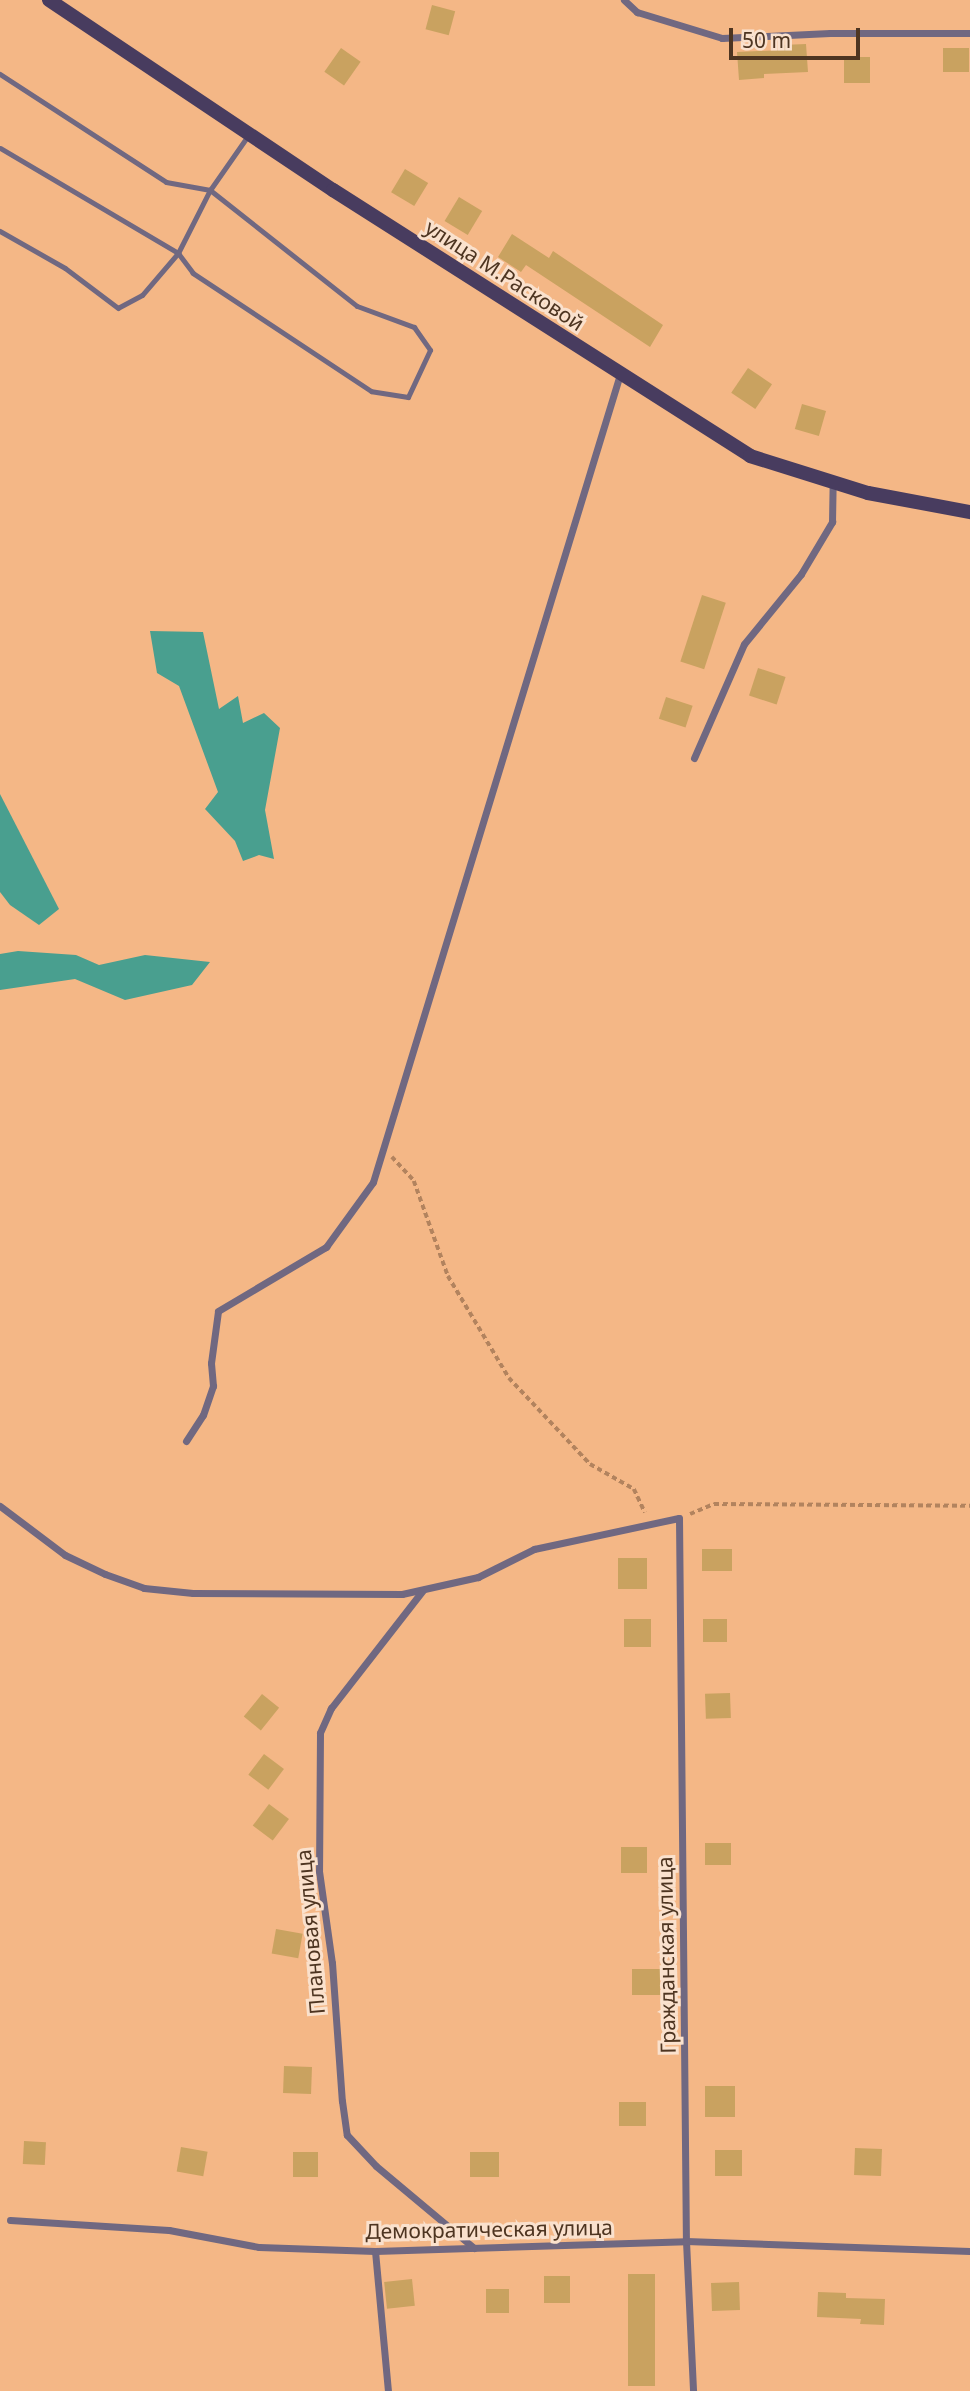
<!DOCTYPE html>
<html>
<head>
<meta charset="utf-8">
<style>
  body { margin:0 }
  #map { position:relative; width:970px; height:2391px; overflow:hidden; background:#f4b786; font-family:"Noto Sans",sans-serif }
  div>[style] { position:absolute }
  .water>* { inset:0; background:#499f8f }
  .building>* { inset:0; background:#c9a260; transform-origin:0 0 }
  .path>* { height:3.5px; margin-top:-1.75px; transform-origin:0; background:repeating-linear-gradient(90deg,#b2835e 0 5px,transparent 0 8.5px) }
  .lane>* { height:5px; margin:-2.5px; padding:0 2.5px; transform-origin:2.5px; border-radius:2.5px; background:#706881 }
  .street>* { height:7px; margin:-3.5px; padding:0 3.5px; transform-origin:3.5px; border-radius:3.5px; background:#706881 }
  .secondary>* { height:14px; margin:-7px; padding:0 7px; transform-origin:7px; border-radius:7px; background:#483c5f }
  span { translate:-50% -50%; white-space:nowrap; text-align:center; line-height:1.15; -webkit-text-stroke:6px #fae1cd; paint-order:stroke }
  .street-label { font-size:21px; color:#4e3521 }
  .scale { position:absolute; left:729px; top:28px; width:131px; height:32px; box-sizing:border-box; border:4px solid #4e3521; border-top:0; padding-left:9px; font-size:21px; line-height:24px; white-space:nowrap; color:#4e3521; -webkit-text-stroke:5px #fae1cd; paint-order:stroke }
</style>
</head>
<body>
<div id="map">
  <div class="water">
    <i style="clip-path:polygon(150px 631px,203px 632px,219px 709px,238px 696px,243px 723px,264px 713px,280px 728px,265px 810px,274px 859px,259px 855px,243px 861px,235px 841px,205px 809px,218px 792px,179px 686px,157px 673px)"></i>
    <i style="clip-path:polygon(0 794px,59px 909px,39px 925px,10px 905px,0 892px)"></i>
    <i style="clip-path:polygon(18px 951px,76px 955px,99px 965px,145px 955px,210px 962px,192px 985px,125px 1000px,75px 979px,0 990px,0 954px)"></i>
  </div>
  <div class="building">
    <i style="left:432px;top:5px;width:24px;height:25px;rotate:15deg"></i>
    <i style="clip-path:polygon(806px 44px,808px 72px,764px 74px,764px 78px,739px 80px,737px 52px,783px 50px,782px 45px)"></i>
    <i style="left:341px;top:48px;width:24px;height:29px;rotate:35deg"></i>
    <i style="left:943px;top:48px;width:26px;height:24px"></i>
    <i style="left:844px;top:57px;width:26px;height:26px"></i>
    <i style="left:405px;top:169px;width:27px;height:27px;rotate:31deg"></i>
    <i style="left:459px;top:197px;width:27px;height:28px;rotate:31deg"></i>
    <i style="clip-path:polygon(512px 234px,549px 258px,553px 251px,663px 325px,650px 347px,526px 265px,521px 272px,498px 257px)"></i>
    <i style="left:748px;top:368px;width:29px;height:30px;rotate:34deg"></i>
    <i style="left:802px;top:404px;width:25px;height:26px;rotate:16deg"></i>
    <i style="left:702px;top:595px;width:25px;height:70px;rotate:18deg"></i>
    <i style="left:758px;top:668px;width:29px;height:29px;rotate:18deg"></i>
    <i style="left:666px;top:697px;width:28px;height:23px;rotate:18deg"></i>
    <i style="left:702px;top:1549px;width:30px;height:22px"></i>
    <i style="left:618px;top:1558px;width:29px;height:31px"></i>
    <i style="left:624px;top:1619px;width:27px;height:28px"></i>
    <i style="left:703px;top:1619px;width:24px;height:23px"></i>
    <i style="left:730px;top:1693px;width:25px;height:25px;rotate:88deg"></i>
    <i style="left:262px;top:1694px;width:22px;height:29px;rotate:39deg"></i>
    <i style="left:264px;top:1754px;width:25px;height:26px;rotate:37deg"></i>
    <i style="left:269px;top:1804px;width:25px;height:27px;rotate:37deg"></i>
    <i style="left:705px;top:1843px;width:26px;height:22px"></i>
    <i style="left:621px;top:1847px;width:26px;height:26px"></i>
    <i style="left:276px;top:1929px;width:27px;height:25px;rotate:10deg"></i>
    <i style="left:632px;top:1969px;width:28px;height:26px"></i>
    <i style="left:284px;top:2066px;width:28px;height:27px;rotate:2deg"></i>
    <i style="left:705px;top:2086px;width:30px;height:31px"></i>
    <i style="left:646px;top:2102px;width:24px;height:27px;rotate:90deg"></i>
    <i style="left:24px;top:2141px;width:22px;height:23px;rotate:3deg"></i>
    <i style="left:181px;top:2147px;width:27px;height:25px;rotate:10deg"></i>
    <i style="left:855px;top:2148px;width:27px;height:27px;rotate:2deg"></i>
    <i style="left:715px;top:2150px;width:27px;height:26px"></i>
    <i style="left:293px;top:2152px;width:25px;height:25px"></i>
    <i style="left:499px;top:2152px;width:25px;height:29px;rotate:90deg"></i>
    <i style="left:628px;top:2274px;width:27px;height:112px"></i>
    <i style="left:570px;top:2276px;width:27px;height:26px;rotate:90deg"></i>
    <i style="left:412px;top:2279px;width:27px;height:28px;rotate:84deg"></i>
    <i style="left:739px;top:2282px;width:28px;height:28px;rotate:88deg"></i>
    <i style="left:486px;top:2289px;width:23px;height:24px"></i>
    <i style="clip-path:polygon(818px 2292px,846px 2293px,846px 2298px,885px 2299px,884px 2325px,860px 2324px,861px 2319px,817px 2317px)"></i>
  </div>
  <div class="path">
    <i style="left:392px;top:1157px;width:33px;rotate:47deg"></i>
    <i style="left:414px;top:1181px;width:101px;rotate:70.3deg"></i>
    <i style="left:448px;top:1276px;width:119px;rotate:59.1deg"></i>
    <i style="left:509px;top:1378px;width:118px;rotate:46.7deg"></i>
    <i style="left:590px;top:1464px;width:51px;rotate:29.6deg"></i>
    <i style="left:634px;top:1489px;width:26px;rotate:65deg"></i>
    <i style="left:690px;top:1514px;width:26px;rotate:-23deg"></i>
    <i style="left:714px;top:1504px;width:256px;rotate:0.4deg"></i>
  </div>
  <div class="lane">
    <i style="left:0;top:74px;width:198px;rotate:33deg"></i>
    <i style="left:166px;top:182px;width:45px;rotate:10.3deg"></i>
    <i style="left:210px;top:190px;width:187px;rotate:38.3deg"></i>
    <i style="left:357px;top:306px;width:61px;rotate:20.2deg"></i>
    <i style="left:414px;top:327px;width:28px;rotate:55deg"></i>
    <i style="left:430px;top:350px;width:52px;rotate:115.1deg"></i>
    <i style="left:408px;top:397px;width:37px;rotate:-171deg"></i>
    <i style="left:371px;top:391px;width:214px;rotate:-146.5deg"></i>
    <i style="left:193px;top:273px;width:25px;rotate:-127deg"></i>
    <i style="left:178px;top:253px;width:71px;rotate:-63.1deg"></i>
    <i style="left:210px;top:190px;width:68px;rotate:-55.1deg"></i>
    <i style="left:0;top:148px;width:207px;rotate:30.5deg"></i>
    <i style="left:178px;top:253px;width:55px;rotate:130.6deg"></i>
    <i style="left:142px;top:295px;width:27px;rotate:152deg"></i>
    <i style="left:118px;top:308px;width:66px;rotate:-143deg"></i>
    <i style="left:65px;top:268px;width:75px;rotate:-150.4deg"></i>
  </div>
  <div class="street">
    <i style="left:624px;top:0;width:18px;rotate:43deg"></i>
    <i style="left:637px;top:12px;width:89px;rotate:17deg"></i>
    <i style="left:722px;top:38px;width:108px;rotate:-2.7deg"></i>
    <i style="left:830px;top:33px;width:140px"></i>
    <i style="left:694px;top:758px;width:124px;rotate:-66.3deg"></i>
    <i style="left:744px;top:644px;width:90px;rotate:-50.8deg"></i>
    <i style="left:801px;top:574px;width:61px;rotate:-59.2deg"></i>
    <i style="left:832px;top:522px;width:39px;rotate:-89deg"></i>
    <i style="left:186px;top:1441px;width:31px;rotate:-57deg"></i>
    <i style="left:203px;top:1415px;width:31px;rotate:-71deg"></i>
    <i style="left:213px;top:1386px;width:23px;rotate:-95deg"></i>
    <i style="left:211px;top:1363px;width:52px;rotate:-82.3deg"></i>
    <i style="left:218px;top:1311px;width:126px;rotate:-30.7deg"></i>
    <i style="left:326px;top:1247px;width:80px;rotate:-54.1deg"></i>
    <i style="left:373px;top:1182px;width:845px;rotate:-73deg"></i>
    <i style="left:0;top:1506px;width:81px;rotate:37deg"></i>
    <i style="left:65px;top:1555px;width:44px;rotate:25.4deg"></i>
    <i style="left:105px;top:1574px;width:41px;rotate:19.7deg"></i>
    <i style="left:144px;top:1588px;width:49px;rotate:5.8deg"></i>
    <i style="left:193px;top:1593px;width:209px;rotate:0.3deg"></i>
    <i style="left:402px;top:1594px;width:78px;rotate:-12.6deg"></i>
    <i style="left:478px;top:1577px;width:63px;rotate:-26.6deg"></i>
    <i style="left:534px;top:1549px;width:148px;rotate:-12.1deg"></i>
    <i style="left:679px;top:1518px;width:723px;rotate:89.45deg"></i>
    <i style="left:686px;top:2241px;width:150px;rotate:87.3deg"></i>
    <i style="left:423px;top:1590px;width:150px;rotate:127.9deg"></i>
    <i style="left:331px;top:1708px;width:27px;rotate:114deg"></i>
    <i style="left:320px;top:1733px;width:138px;rotate:90.4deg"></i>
    <i style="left:319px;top:1871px;width:93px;rotate:82deg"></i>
    <i style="left:332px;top:1963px;width:138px;rotate:85.9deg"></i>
    <i style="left:342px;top:2101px;width:34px;rotate:82deg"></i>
    <i style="left:347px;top:2135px;width:42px;rotate:46.9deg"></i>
    <i style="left:376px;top:2166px;width:128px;rotate:39.9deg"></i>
    <i style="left:10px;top:2220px;width:159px;rotate:3.6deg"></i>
    <i style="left:169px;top:2230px;width:92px;rotate:10.7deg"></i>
    <i style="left:259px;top:2247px;width:116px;rotate:2deg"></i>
    <i style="left:375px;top:2251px;width:311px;rotate:-1.8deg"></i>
    <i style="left:686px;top:2241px;width:284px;rotate:2deg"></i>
    <i style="left:375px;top:2251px;width:141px;rotate:84.7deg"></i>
  </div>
  <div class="secondary">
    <i style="left:49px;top:0;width:342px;rotate:33.8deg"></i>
    <i style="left:333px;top:190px;width:495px;rotate:32.5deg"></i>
    <i style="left:750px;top:456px;width:124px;rotate:17.4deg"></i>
    <i style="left:868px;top:493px;width:104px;rotate:10.6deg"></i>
  </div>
  <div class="street-label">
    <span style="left:505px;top:275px;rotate:33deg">улица М.Расковой</span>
    <span style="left:310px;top:1932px;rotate:-95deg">Плановая улица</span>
    <span style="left:666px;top:1955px;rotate:-91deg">Гражданская улица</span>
    <span style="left:489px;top:2229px;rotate:-1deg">Демократическая улица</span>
  </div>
  <div class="scale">50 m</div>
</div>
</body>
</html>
